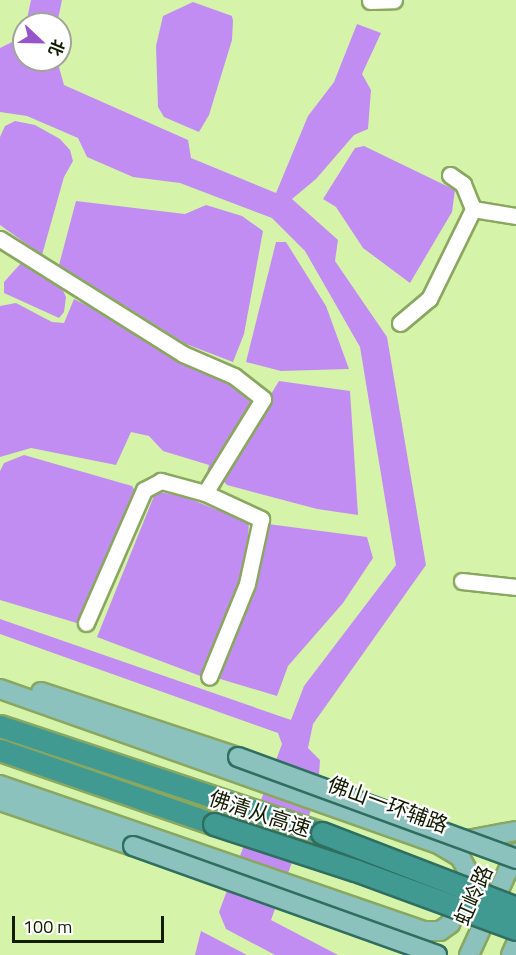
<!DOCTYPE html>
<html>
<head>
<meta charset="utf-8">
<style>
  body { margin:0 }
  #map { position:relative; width:516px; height:955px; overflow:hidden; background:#d5f4aa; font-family:"Titillium Web","Noto Sans SC",sans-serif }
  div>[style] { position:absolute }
  .water>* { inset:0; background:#c28df3 }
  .roads { filter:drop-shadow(2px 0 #8aa760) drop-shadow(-2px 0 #8aa760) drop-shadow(0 2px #8aa760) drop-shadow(0 -2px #8aa760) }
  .minor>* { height:15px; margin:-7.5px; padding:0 7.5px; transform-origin:7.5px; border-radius:7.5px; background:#fff }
  .major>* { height:18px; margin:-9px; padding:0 9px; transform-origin:9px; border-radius:9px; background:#8cc2be }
  .highway>* { height:21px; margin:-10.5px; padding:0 10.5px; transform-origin:10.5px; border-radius:10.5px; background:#409a92 }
  .bridges { filter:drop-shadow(2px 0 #306e5f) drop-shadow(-2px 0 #306e5f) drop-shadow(0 2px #306e5f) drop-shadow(0 -2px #306e5f) }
  .major-bridge>* { height:18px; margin:-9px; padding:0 9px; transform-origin:9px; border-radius:9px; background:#8cc2be }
  .highway-bridge>* { height:21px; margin:-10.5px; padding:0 10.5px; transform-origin:10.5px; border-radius:10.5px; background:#409a92 }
  span { translate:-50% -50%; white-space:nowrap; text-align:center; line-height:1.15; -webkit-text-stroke:4.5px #fff; paint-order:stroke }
  .street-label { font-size:21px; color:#121c01 }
  .north { position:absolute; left:12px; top:12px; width:60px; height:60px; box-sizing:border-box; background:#fff; border:2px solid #a0a499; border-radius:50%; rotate:112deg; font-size:16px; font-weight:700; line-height:24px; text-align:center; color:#121c01 }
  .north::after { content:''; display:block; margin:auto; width:21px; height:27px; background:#9655cb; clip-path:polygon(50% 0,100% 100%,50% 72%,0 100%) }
  .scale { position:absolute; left:12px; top:916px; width:152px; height:27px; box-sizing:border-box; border:3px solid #121c01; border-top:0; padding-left:8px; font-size:18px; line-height:21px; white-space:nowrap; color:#121c01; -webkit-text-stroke:4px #fff; paint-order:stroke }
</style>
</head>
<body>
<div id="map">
  <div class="water">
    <i style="clip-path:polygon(31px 0,62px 0,57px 24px,26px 24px)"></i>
    <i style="clip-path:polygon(193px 2px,232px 16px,233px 21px,232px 40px,209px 115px,199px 132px,164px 117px,158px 107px,156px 46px,163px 16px)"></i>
    <i style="clip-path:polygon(357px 24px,381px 33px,362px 74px,371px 90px,368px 129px,354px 135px,316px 179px,292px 199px,338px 240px,335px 261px,387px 337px,426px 565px,313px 724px,308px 748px,320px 760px,318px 791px,271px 920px,338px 955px,275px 955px,226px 929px,219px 912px,282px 744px,278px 733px,0 634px,0 619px,291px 720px,304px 686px,396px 565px,360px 347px,305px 251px,272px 218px,180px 183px,133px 177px,87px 157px,78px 138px,27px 116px,0 112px,0 48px,24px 36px,24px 60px,57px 60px,64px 85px,188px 140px,191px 158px,276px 193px,308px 116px,334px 82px)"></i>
    <i style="clip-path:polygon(15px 121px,35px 125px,60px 139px,70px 150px,73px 161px,64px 177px,42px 255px,0 225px,0 137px,5px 126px)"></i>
    <i style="clip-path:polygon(364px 146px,455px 190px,452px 212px,410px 283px,363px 248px,336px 207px,323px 199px,355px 148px)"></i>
    <i style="clip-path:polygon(76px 201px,185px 214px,206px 205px,242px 216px,263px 231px,244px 334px,233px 362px,186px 344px,59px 265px)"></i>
    <i style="clip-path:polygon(276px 242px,286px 242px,326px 306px,349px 369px,281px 371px,246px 362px)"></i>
    <i style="clip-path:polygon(22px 262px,61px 286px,66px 297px,64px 312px,59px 318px,4px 293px,4px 282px)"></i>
    <i style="clip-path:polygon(74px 299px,238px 382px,257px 398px,256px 409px,231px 434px,212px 472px,206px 476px,209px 465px,163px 451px,149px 436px,131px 432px,116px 465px,31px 448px,0 457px,0 306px,16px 303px,52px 322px,64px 323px)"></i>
    <i style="clip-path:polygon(279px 381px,350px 391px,358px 515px,317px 509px,227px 485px,220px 477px)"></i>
    <i style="clip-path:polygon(24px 455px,132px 486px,137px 494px,80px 624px,0 600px,0 471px,4px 463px)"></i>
    <i style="clip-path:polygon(156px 491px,188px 498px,249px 523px,246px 565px,203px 677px,97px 637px)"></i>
    <i style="clip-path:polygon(268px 524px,367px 537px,373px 558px,343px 603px,288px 666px,277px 696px,217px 678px,254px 586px)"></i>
    <i style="clip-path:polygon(201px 931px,247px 955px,195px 955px)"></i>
  </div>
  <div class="roads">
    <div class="minor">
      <i style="left:370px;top:1px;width:24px;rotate:-2deg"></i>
      <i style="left:450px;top:175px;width:16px;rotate:35deg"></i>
      <i style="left:463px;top:184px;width:27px;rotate:68deg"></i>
      <i style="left:0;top:239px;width:216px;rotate:32.1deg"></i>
      <i style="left:183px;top:354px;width:56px;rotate:23.3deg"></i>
      <i style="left:234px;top:376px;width:37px;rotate:38deg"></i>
      <i style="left:263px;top:399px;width:110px;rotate:121.7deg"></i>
      <i style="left:205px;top:493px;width:46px;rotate:-164.7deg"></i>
      <i style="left:161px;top:481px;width:19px;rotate:152deg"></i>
      <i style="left:144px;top:490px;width:145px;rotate:113.6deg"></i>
      <i style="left:400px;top:323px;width:38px;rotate:-40deg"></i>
      <i style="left:429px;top:299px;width:100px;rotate:-63.9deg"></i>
      <i style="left:473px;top:209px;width:44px;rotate:9.2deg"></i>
      <i style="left:205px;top:493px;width:62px;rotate:24.9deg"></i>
      <i style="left:261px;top:519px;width:66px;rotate:102.2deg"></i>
      <i style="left:247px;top:584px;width:100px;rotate:112.2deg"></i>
      <i style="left:462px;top:581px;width:54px;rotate:6.3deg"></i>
    </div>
    <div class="major">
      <i style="left:0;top:689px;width:467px;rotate:19.5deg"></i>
      <i style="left:440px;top:845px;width:23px;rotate:31deg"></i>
      <i style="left:460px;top:857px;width:21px;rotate:61deg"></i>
      <i style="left:470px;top:875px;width:53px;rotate:112.2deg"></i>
      <i style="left:450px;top:924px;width:12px;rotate:145deg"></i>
      <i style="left:440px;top:931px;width:16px;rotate:180deg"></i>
      <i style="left:424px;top:931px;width:448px;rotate:-161deg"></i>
      <i style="left:41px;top:692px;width:207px;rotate:18.3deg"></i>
      <i style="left:0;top:801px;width:140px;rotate:18.7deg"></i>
      <i style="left:462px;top:841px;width:55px;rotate:-10.5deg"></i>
      <i style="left:469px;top:955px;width:112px;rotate:-65.3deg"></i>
      <i style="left:511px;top:955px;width:12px;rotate:-66deg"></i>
    </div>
    <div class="highway">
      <i style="left:0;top:726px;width:339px;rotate:18.4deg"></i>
      <i style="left:0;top:750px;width:226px;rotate:19.1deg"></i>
    </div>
  </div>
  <div class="bridges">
    <div class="major-bridge">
      <i style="left:238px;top:757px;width:296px;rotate:20.1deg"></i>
      <i style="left:133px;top:846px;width:323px;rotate:19.7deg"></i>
    </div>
    <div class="highway-bridge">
      <i style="left:214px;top:824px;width:148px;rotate:18.1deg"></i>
      <i style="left:355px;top:870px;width:171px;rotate:20.1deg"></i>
      <i style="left:322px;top:833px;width:208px;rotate:21.1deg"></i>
    </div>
  </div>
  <div class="street-label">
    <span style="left:388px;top:804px;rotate:20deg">佛山一环辅路</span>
    <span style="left:260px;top:813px;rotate:18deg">佛清从高速</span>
    <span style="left:473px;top:895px;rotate:-66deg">虹岭路</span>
  </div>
  <div class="north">北</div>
  <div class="scale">100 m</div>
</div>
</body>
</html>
